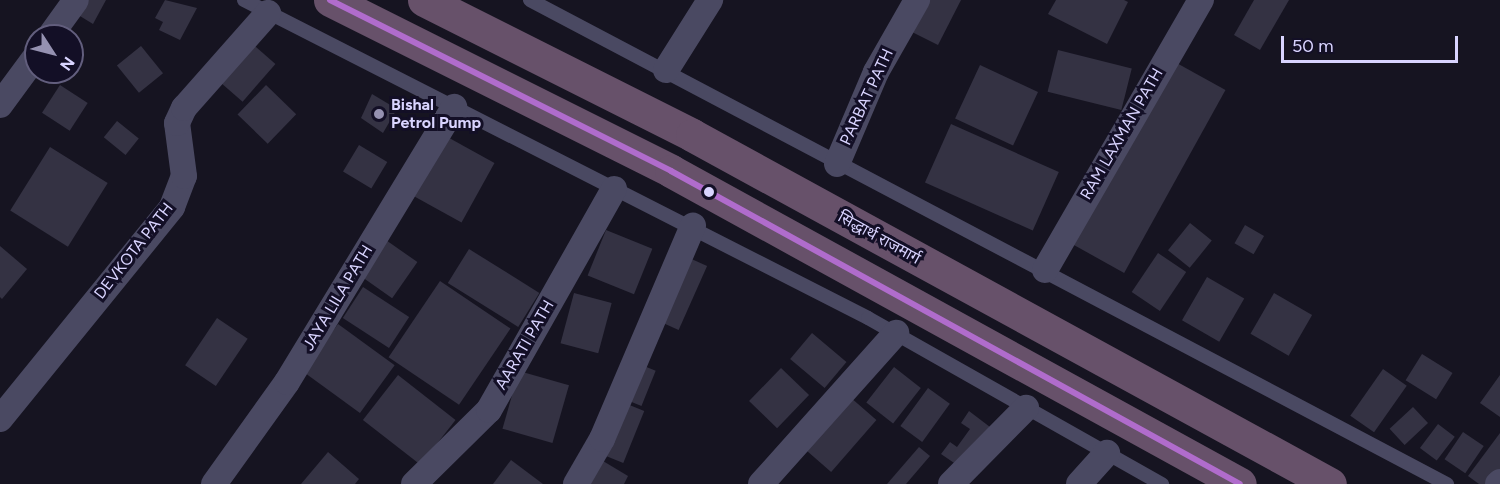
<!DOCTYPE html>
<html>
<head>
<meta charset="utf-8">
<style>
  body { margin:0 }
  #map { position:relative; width:1500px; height:484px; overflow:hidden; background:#161421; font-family:Figtree,"Noto Sans Devanagari",sans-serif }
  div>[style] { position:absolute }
  .building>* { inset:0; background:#343243; transform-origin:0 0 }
  .lane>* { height:14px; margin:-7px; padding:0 7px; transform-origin:7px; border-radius:7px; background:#4a4962 }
  .street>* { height:26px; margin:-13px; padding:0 13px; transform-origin:13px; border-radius:13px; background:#4a4962 }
  .highway>* { height:33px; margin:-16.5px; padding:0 16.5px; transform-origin:16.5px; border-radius:16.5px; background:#67516a }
  .bus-1>* { height:6px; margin:-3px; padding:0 3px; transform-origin:3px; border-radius:3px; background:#b06ccc }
  .dots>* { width:16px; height:16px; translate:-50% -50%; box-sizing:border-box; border:3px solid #130f26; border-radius:50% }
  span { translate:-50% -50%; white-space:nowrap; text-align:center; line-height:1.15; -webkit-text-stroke:6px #130f26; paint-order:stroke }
  .street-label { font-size:16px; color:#d9d4ff }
  .poi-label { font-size:16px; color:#d9d4ff; font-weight:700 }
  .left { translate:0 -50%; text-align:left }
  .north { position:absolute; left:24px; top:24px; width:60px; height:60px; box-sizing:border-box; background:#130f26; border:2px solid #625e7d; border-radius:50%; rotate:126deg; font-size:16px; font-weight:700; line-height:24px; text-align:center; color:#d9d4ff }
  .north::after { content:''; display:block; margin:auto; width:21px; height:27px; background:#9591b1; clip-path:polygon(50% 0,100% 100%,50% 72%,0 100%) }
  .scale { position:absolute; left:1281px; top:36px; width:177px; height:27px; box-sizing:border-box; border:3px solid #d9d4ff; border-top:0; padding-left:8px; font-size:18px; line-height:21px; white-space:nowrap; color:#d9d4ff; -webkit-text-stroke:4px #130f26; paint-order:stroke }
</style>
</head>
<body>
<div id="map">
  <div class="building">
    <i style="clip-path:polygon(83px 0,106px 0,93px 24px,75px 13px)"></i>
    <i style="clip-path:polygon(165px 0,197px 8px,180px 40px,159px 30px,163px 22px,155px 18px)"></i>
    <i style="clip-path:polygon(926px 0,961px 0,938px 45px,910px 31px)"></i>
    <i style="clip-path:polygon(1056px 0,1124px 0,1128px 2px,1107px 44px,1048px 14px)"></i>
    <i style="clip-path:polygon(1254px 0,1289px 0,1260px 50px,1234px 35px)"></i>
    <i style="left:249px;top:41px;width:35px;height:50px;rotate:41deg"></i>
    <i style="left:141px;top:46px;width:35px;height:31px;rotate:51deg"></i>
    <i style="left:1058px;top:50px;width:76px;height:43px;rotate:14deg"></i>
    <i style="left:1173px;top:61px;width:60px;height:209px;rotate:29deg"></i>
    <i style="left:980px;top:65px;width:64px;height:59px;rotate:25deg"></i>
    <i style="left:60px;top:85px;width:33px;height:33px;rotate:33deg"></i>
    <i style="left:266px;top:85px;width:42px;height:41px;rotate:44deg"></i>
    <i style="clip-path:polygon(372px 94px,397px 109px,383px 133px,361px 118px)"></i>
    <i style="left:117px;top:121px;width:28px;height:21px;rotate:39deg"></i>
    <i style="left:951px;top:124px;width:118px;height:64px;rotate:24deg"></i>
    <i style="left:442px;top:134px;width:60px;height:68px;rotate:29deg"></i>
    <i style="left:359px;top:145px;width:33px;height:31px;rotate:31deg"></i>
    <i style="left:50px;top:147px;width:68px;height:75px;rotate:32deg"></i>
    <i style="left:1190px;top:223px;width:28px;height:35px;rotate:39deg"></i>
    <i style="left:1245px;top:225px;width:22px;height:21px;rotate:30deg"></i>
    <i style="left:606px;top:230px;width:50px;height:49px;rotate:22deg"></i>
    <i style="left:383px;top:238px;width:42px;height:44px;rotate:35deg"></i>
    <i style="clip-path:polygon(0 246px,27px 269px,2px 299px,0 297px)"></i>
    <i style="left:469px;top:249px;width:83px;height:40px;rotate:32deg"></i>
    <i style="left:1158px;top:253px;width:34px;height:47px;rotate:34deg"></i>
    <i style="left:687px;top:257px;width:22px;height:70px;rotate:24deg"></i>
    <i style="left:1207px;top:277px;width:43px;height:50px;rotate:30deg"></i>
    <i style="left:440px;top:281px;width:85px;height:92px;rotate:34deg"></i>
    <i style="left:363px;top:287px;width:55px;height:37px;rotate:33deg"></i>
    <i style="left:574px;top:293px;width:39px;height:52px;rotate:15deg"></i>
    <i style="left:1274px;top:293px;width:44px;height:47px;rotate:30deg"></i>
    <i style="left:217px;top:318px;width:37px;height:57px;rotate:34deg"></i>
    <i style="left:338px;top:324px;width:70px;height:59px;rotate:36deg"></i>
    <i style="left:812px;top:333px;width:45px;height:34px;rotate:40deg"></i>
    <i style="left:1422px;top:354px;width:36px;height:31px;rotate:32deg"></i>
    <i style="left:639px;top:364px;width:18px;height:38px;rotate:22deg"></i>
    <i style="left:894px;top:367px;width:34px;height:45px;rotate:38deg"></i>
    <i style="left:781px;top:368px;width:39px;height:46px;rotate:44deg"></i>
    <i style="left:1383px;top:369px;width:29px;height:57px;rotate:35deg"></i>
    <i style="left:519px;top:371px;width:52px;height:60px;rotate:16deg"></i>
    <i style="left:398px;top:375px;width:73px;height:57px;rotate:38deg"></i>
    <i style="clip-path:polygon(1500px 375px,1500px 417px,1480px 403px)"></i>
    <i style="left:928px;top:388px;width:27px;height:47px;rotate:36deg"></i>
    <i style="left:850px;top:397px;width:35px;height:69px;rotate:41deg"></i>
    <i style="left:622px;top:402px;width:24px;height:56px;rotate:22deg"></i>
    <i style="left:1413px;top:407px;width:22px;height:32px;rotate:47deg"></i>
    <i style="clip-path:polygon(969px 411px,990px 427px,960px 467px,941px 454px,950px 442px,957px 447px,970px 429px,961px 423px)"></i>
    <i style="left:1438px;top:424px;width:21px;height:30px;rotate:37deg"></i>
    <i style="left:1463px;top:432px;width:25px;height:33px;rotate:34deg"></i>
    <i style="clip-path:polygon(1500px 433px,1500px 471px,1491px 484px,1479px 484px,1468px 476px)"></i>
    <i style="clip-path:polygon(919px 447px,930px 456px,906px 484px,887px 484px)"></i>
    <i style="clip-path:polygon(328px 452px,359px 479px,355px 484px,301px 484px)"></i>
    <i style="clip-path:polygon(598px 458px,628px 476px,624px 484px,584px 484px)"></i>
    <i style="clip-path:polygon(511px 460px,543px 484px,493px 484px)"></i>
  </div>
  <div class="lane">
    <i style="left:244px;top:0;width:700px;rotate:27deg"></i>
    <i style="left:868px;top:318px;width:338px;rotate:29.5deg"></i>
    <i style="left:530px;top:0;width:1037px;rotate:27.83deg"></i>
  </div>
  <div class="street">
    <i style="left:50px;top:36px;width:44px;rotate:-54.2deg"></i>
    <i style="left:666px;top:70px;width:83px;rotate:-57.8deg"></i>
    <i style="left:0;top:105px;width:61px;rotate:-53.7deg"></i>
    <i style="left:837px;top:164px;width:100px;rotate:-67deg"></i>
    <i style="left:876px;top:72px;width:83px;rotate:-60.3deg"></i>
    <i style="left:1045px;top:270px;width:312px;rotate:-60deg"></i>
    <i style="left:0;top:419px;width:273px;rotate:-50.9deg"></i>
    <i style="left:172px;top:207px;width:33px;rotate:-69deg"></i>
    <i style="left:184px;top:176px;width:53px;rotate:-97.5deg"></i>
    <i style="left:177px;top:123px;width:17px;rotate:-65deg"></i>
    <i style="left:184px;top:108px;width:127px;rotate:-48.5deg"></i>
    <i style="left:214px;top:484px;width:125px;rotate:-54.4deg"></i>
    <i style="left:287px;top:382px;width:322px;rotate:-58.7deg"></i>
    <i style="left:414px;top:484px;width:105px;rotate:-44.6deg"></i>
    <i style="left:489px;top:410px;width:254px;rotate:-60.5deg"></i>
    <i style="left:576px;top:484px;width:52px;rotate:-60deg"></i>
    <i style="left:602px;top:439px;width:232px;rotate:-66.9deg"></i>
    <i style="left:761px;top:484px;width:203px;rotate:-48.2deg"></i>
    <i style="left:951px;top:484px;width:107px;rotate:-45.4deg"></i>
    <i style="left:1079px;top:484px;width:42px;rotate:-47.9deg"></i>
    <i style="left:1498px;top:484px;width:3px;rotate:-45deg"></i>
  </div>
  <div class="highway">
    <i style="left:330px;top:0;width:381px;rotate:26.6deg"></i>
    <i style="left:671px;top:171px;width:649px;rotate:28.81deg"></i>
    <i style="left:424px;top:0;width:300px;rotate:26.7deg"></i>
    <i style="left:692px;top:135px;width:727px;rotate:28.68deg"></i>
  </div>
  <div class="bus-1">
    <i style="left:330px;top:0;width:381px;rotate:26.6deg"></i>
    <i style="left:671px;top:171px;width:649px;rotate:28.81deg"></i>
  </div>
  <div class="dots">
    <i style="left:379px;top:114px;background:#9591b1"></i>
    <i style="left:709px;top:192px;background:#d9d4ff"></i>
  </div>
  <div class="street-label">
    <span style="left:867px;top:97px;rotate:-65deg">PARBAT PATH</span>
    <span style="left:1122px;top:134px;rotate:-60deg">RAM LAXMAN PATH</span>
    <span style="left:879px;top:238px;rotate:29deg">सिद्धार्थ राजमार्ग</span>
    <span style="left:134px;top:251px;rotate:-52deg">DEVKOTA PATH</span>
    <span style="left:338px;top:298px;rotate:-59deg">JAYA LILA PATH</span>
    <span style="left:525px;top:345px;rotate:-60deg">AARATI PATH</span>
  </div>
  <div class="poi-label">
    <span class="left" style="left:391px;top:114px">Bishal<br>Petrol Pump</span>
  </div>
  <div class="north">N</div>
  <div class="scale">50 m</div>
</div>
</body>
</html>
